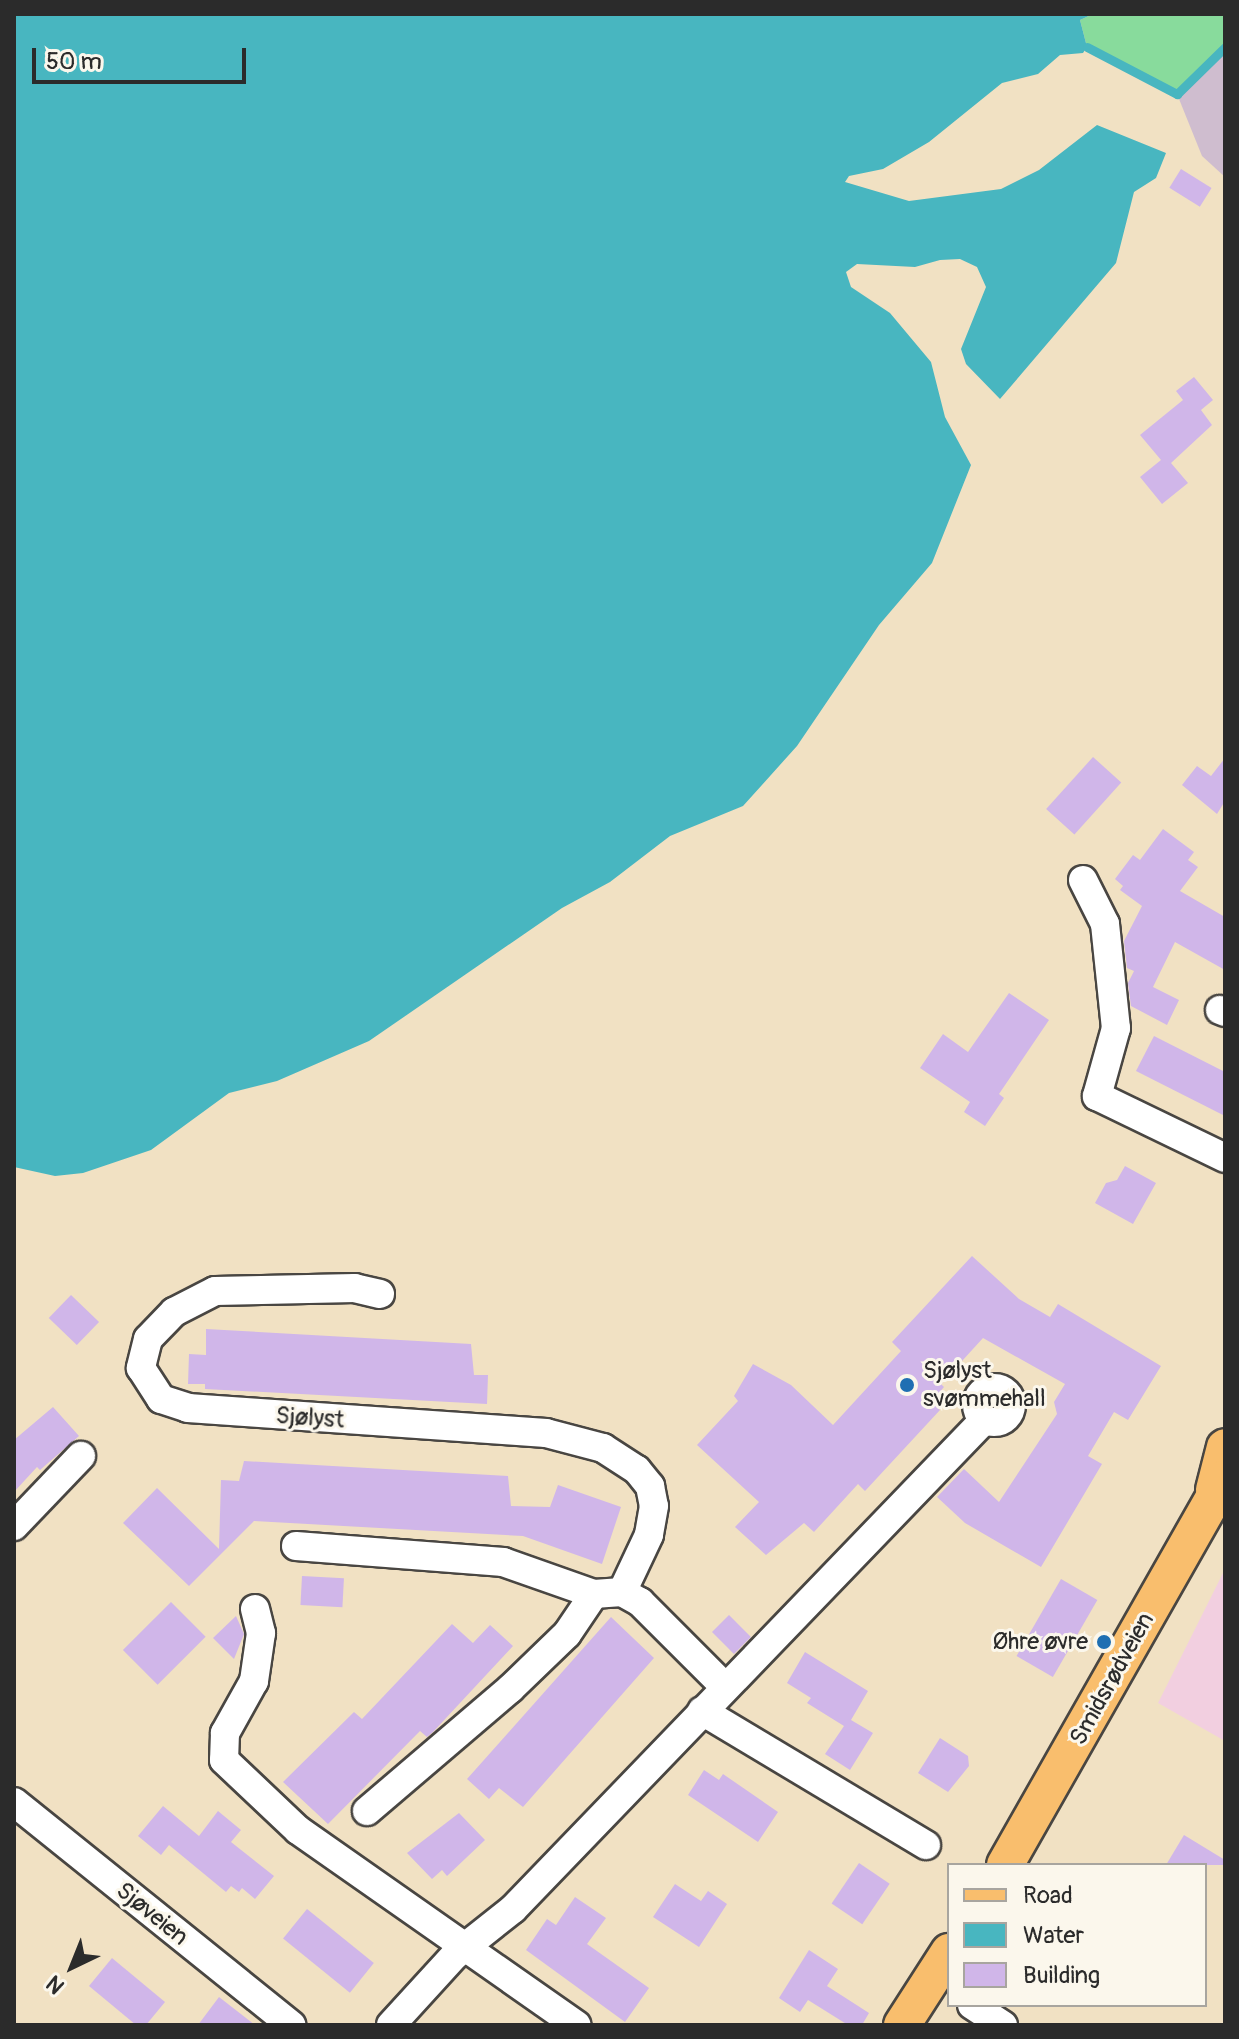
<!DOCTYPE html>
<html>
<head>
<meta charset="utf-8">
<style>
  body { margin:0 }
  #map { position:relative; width:1239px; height:2039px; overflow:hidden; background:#f1e1c3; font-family:Pangolin,sans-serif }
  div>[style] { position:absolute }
  .built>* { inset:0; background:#f2cfe0 }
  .industrial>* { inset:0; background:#cfbdcf }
  .green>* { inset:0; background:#88db9c }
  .water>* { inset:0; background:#48b6c0 }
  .stream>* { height:9px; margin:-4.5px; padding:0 4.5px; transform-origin:4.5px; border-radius:4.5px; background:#48b6c0 }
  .building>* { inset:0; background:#d0b6e9; transform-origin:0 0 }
  .roads { filter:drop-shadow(2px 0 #494642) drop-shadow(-2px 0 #494642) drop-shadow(0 2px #494642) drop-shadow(0 -2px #494642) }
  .minor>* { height:28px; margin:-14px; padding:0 14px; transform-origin:14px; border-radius:14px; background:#fff }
  .minor>.ring { margin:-14px; padding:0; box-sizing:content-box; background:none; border:28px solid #fff; border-radius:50% }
  .major>* { height:36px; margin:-18px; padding:0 18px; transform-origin:18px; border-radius:18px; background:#f9be6d }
  .dots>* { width:22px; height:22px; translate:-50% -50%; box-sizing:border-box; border:4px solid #fbf7ec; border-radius:50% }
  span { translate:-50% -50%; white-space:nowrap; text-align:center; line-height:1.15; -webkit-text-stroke:6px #fbf7ec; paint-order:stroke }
  .poi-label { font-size:24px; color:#2b2b2b }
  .left { translate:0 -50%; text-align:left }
  .right { translate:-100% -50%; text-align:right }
  .street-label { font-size:24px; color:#2b2b2b }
  .frame { position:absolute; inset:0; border:16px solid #2b2b2b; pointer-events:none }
  .legend { position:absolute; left:947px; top:1863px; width:260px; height:144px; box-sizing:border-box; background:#fbf7ec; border:2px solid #a8a59f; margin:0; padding:10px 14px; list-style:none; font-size:24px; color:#2b2b2b }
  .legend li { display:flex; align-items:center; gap:16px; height:40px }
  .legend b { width:40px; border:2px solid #a8a59f }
  .north { position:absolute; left:32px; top:1927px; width:80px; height:80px; -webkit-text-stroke:6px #fbf7ec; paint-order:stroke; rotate:223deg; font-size:22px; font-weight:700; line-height:32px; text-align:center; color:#2b2b2b }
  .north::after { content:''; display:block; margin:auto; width:28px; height:36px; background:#2b2b2b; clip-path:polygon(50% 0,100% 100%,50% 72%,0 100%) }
  .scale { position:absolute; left:32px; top:48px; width:214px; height:36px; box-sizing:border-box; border:4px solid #2b2b2b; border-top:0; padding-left:10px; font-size:24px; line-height:28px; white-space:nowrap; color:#2b2b2b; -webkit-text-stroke:6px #fbf7ec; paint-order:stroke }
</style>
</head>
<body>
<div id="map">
  <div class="built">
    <i style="clip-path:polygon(1225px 1569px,1225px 1741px,1158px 1703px)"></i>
  </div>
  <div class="industrial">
    <i style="clip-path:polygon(1225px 47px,1225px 177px,1202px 156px,1177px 94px)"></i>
  </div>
  <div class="green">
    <i style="clip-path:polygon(1093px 14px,1225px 14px,1225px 47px,1177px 94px,1087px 47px,1080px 20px)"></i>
  </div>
  <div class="water">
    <i style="clip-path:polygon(14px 14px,1093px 14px,1080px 20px,1087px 47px,1083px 53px,1060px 55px,1038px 74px,1002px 83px,929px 142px,883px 169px,849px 176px,845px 182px,909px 201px,1001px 189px,1039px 170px,1097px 125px,1166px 153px,1156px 178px,1134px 192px,1116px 263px,1000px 399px,966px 364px,961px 349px,986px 287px,977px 267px,960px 259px,940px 260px,915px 267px,857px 264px,846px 272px,851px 287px,890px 313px,931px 362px,945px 417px,971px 465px,932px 563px,879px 625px,797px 746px,743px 806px,670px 836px,610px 882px,562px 908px,369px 1041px,277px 1081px,229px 1093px,151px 1150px,83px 1173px,55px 1176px,14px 1167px)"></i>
  </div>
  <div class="stream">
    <i style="left:1087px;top:47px;width:102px;rotate:27.6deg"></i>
    <i style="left:1177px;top:94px;width:67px;rotate:-44.4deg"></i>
  </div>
  <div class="building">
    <i style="left:1181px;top:169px;width:36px;height:22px;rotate:32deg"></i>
    <i style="clip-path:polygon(1194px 377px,1213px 400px,1201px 410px,1212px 425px,1171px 463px,1188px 483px,1162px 504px,1140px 477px,1161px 460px,1140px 435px,1183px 400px,1176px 391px)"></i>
    <i style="left:1093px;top:757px;width:38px;height:70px;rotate:42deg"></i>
    <i style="clip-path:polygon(1225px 758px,1225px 801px,1217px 814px,1182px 785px,1197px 766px,1211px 776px)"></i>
    <i style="clip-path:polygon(1163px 829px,1194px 852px,1188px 860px,1198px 867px,1180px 891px,1225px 917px,1225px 970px,1175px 942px,1153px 987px,1179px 1000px,1167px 1025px,1131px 1006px,1128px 983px,1134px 971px,1127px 968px,1124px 941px,1142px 906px,1120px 890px,1123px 886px,1115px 879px,1133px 855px,1140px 860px)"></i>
    <i style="clip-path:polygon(1009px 993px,1049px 1020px,999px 1094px,1004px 1098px,985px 1126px,964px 1112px,970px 1102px,920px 1068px,943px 1034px,968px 1052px)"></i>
    <i style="clip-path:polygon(1154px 1036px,1225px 1072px,1225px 1116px,1136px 1071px)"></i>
    <i style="clip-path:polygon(1125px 1166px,1156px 1183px,1133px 1224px,1095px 1203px,1106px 1183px,1117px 1180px)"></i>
    <i style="clip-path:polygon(972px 1256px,1019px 1299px,1050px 1317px,1058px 1304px,1161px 1366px,1128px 1420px,1114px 1412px,1088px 1456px,1102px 1464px,1041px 1567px,965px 1523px,937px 1497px,964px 1469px,999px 1502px,1057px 1414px,1054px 1402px,1065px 1384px,983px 1338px,941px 1384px,944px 1387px,931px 1402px,940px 1410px,865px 1491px,858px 1484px,814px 1532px,804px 1523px,766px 1555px,735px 1527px,759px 1502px,697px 1445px,738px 1401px,734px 1396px,753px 1364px,791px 1385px,833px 1425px,901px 1351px,892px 1342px)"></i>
    <i style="left:71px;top:1295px;width:39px;height:32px;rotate:44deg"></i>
    <i style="clip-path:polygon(206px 1329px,471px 1344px,474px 1375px,488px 1375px,487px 1404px,205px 1389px,205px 1384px,188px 1384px,189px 1354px,206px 1355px)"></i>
    <i style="clip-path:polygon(53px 1407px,79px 1436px,40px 1470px,37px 1467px,14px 1492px,14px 1440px)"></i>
    <i style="clip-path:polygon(244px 1461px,508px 1476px,511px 1506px,550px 1507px,558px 1485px,621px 1507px,602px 1564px,523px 1536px,254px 1521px,189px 1586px,123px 1523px,157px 1488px,219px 1549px,221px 1480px,239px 1481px)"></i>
    <i style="left:302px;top:1576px;width:42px;height:29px;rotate:3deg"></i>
    <i style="left:1061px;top:1579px;width:42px;height:89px;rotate:30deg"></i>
    <i style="left:171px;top:1602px;width:49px;height:68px;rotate:45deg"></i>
    <i style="left:729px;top:1615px;width:31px;height:24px;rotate:45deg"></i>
    <i style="clip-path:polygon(236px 1616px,244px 1634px,234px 1659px,213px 1638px)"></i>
    <i style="clip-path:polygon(611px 1617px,654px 1658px,523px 1807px,499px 1788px,489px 1799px,467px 1779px)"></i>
    <i style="clip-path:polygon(452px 1624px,473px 1643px,490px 1625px,513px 1646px,433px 1732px,427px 1737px,420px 1731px,328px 1824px,283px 1782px,354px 1712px,362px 1719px)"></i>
    <i style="clip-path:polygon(805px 1652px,868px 1691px,851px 1720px,873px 1733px,850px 1770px,825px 1754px,844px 1726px,807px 1703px,811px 1698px,787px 1683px)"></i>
    <i style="clip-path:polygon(940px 1738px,968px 1756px,969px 1766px,948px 1792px,918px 1773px)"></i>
    <i style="clip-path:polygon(704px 1770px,719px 1780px,723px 1774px,778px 1812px,758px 1842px,688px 1795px)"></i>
    <i style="clip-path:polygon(163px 1806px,199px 1836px,218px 1811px,241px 1830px,231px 1842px,274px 1876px,255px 1899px,242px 1888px,239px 1892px,231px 1886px,226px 1892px,169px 1845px,161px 1855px,138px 1836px)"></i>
    <i style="clip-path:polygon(459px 1813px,485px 1840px,447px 1876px,442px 1870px,432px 1879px,407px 1853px)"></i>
    <i style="clip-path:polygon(1184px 1835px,1225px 1860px,1225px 1865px,1166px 1865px)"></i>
    <i style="left:859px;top:1863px;width:37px;height:49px;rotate:34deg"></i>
    <i style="clip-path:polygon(675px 1884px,701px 1901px,708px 1891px,727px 1904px,699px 1947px,653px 1917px)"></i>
    <i style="clip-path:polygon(575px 1897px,606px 1918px,587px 1944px,649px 1988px,625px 2022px,526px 1950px,547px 1919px,556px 1925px)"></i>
    <i style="left:307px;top:1909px;width:86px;height:38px;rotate:39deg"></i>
    <i style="clip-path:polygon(809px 1950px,838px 1969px,827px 1986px,869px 2013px,862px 2025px,848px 2025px,808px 2000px,800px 2012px,779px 1998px)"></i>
    <i style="clip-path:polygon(112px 1958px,165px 2002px,146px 2025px,136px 2025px,89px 1986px)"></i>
    <i style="clip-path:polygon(219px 1997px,255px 2025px,198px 2025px)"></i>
  </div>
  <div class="roads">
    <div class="minor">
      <i style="left:1083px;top:880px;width:49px;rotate:63.4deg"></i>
      <i style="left:1105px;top:924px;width:105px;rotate:84deg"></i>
      <i style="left:1116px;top:1028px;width:71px;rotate:105.6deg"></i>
      <i style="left:1097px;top:1096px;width:142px;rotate:25.8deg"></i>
      <i style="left:1220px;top:1010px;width:5px;rotate:22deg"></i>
      <i style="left:380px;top:1294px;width:26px;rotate:-167deg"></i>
      <i style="left:355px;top:1288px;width:140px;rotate:178.8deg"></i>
      <i style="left:215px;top:1291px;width:46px;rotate:152.9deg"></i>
      <i style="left:174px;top:1312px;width:37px;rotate:134deg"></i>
      <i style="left:148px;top:1339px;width:30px;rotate:104deg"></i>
      <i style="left:141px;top:1368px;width:37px;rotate:57deg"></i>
      <i style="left:161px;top:1399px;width:28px;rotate:18deg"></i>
      <i style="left:188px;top:1408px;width:359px;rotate:4deg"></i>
      <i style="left:546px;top:1433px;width:59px;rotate:14.7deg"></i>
      <i style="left:603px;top:1448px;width:40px;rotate:32.9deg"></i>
      <i style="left:637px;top:1470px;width:21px;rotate:51deg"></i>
      <i style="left:650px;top:1486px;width:20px;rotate:79deg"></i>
      <i style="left:654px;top:1506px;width:29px;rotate:100deg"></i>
      <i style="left:649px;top:1535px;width:63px;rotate:115.3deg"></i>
      <i style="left:622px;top:1592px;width:21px;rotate:29deg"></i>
      <i style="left:640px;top:1602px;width:119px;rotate:45deg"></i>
      <i class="ring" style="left:977px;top:1388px;width:6px;height:6px"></i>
      <i style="left:14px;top:1526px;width:97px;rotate:-46.3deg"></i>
      <i style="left:296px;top:1546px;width:208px;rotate:4.4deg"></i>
      <i style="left:503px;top:1562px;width:96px;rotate:19.4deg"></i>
      <i style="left:594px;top:1594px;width:28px;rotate:-4deg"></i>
      <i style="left:255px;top:1609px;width:25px;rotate:76deg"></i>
      <i style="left:261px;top:1633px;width:49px;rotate:98.3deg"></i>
      <i style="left:254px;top:1681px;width:60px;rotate:119.1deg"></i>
      <i style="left:225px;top:1733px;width:27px;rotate:92deg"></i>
      <i style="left:224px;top:1760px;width:102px;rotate:43.4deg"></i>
      <i style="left:298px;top:1830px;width:340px;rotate:35deg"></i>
      <i style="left:702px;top:1711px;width:261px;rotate:30.9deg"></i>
      <i style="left:14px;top:1802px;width:356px;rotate:38.8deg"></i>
      <i style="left:367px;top:1811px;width:188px;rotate:-40.5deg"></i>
      <i style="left:510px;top:1689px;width:79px;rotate:-44deg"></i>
      <i style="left:567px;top:1634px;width:48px;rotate:-56deg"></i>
      <i style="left:972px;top:2005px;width:37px;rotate:33deg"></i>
      <i style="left:391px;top:2025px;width:95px;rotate:-47.6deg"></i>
      <i style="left:455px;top:1955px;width:74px;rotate:-38.4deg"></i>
      <i style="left:513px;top:1909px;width:679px;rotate:-46.07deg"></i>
    </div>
    <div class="major">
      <i style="left:1214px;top:1490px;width:44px;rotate:-75.7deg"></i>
      <i style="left:1005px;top:1865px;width:445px;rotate:-60.4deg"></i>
      <i style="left:902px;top:2025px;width:87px;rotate:-57.2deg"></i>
    </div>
  </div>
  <div class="dots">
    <i style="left:907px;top:1385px;background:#1f6fb2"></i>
    <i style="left:1104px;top:1642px;background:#1f6fb2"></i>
  </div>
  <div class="poi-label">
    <span class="left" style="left:923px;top:1385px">Sjølyst<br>svømmehall</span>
    <span class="right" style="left:1088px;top:1642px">Øhre øvre</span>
  </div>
  <div class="street-label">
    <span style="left:310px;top:1418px;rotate:4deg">Sjølyst</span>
    <span style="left:1112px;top:1679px;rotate:-61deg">Smidsrødveien</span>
    <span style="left:152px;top:1914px;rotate:39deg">Sjøveien</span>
  </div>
  <div class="frame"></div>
  <ul class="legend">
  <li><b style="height:10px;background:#f9be6d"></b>Road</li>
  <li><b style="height:22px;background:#48b6c0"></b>Water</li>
  <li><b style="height:22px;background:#d0b6e9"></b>Building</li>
  </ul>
  <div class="north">N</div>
  <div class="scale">50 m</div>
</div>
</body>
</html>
